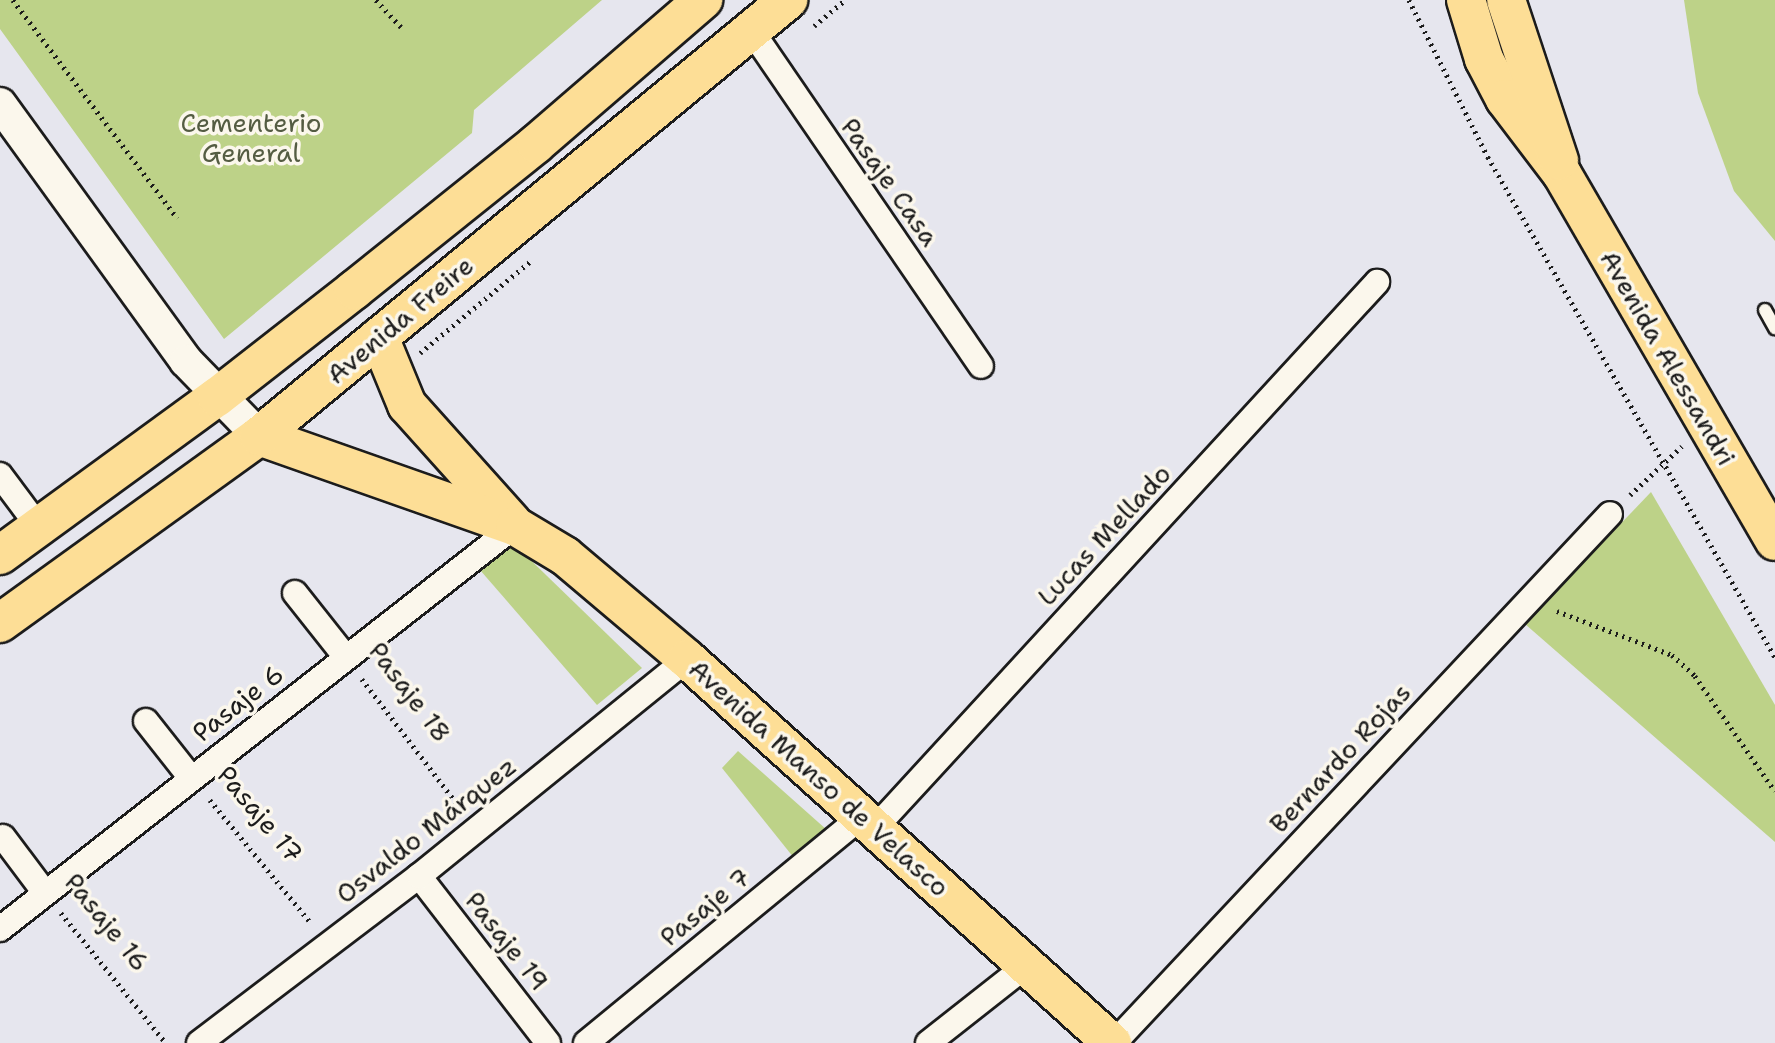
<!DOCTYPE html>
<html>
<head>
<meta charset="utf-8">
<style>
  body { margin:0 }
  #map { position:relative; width:1775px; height:1043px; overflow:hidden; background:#e6e6ee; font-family:"Shantell Sans",sans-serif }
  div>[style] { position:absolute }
  .green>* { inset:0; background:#bdd288 }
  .path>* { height:4.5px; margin-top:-2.25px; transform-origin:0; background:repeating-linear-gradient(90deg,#1c1c1c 0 2px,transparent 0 7px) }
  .roads { filter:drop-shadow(2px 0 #1c1c1c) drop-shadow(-2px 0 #1c1c1c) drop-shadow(0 2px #1c1c1c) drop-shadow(0 -2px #1c1c1c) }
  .service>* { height:12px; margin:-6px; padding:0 6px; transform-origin:6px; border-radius:6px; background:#fbf7ec }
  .minor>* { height:24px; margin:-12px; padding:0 12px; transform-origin:12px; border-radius:12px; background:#fbf7ec }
  .tertiary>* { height:32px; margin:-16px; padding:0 16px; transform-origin:16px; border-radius:16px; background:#fbf7ec }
  .primary>* { height:38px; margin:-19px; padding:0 19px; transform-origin:19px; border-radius:19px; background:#fdde96 }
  span { translate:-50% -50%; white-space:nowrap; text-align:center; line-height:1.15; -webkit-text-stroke:7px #fbf7ec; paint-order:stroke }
  .park-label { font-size:26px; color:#545c42 }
  .street-label { font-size:26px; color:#1c1c1c }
</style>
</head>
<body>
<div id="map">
  <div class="green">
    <i style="clip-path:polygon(0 0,602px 0,474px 110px,472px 133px,224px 339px,0 29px)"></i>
    <i style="clip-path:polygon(1684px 0,1775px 0,1775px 241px,1734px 191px,1698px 93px)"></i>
    <i style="clip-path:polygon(1651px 492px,1775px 705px,1775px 842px,1525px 624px)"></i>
    <i style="clip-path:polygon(513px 543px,642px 668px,597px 705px,480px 570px)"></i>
    <i style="clip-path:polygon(738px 751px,827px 830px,794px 858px,722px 768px)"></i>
  </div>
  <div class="path">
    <i style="left:13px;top:0;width:273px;rotate:53deg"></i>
    <i style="left:376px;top:0;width:37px;rotate:47deg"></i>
    <i style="left:1409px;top:0;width:176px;rotate:63.3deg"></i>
    <i style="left:1488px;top:157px;width:577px;rotate:60.14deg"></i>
    <i style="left:814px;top:26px;width:40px;rotate:-40deg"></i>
    <i style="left:420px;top:353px;width:146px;rotate:-39.7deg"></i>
    <i style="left:1630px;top:495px;width:71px;rotate:-43.3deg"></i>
    <i style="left:1557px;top:611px;width:123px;rotate:20.9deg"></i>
    <i style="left:1672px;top:655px;width:31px;rotate:42deg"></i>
    <i style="left:1695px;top:676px;width:140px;rotate:55.2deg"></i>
    <i style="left:362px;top:679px;width:163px;rotate:52.7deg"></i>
    <i style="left:210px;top:800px;width:159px;rotate:50.6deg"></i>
    <i style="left:61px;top:913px;width:167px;rotate:51.1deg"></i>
  </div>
  <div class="roads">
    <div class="service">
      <i style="left:1765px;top:310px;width:21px;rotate:61deg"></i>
    </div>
    <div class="minor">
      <i style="left:751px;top:30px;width:407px;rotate:55.6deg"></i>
      <i style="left:0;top:475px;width:64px;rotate:53.3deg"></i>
      <i style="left:295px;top:593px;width:80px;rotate:51.6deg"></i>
      <i style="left:146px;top:721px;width:73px;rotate:51.7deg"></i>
      <i style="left:875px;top:828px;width:742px;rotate:-47.4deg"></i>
      <i style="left:3px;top:837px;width:70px;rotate:53.1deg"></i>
      <i style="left:419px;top:876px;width:211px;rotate:52.3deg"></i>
      <i style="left:0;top:929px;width:654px;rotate:-38.04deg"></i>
      <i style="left:199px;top:1043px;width:276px;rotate:-37.2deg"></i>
      <i style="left:419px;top:876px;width:345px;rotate:-39deg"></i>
      <i style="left:586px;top:1043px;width:357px;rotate:-39.4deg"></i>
      <i style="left:928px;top:1043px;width:126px;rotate:-38.2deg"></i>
      <i style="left:1114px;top:1043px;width:725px;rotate:-46.84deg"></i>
    </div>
    <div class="tertiary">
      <i style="left:0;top:104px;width:317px;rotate:54.1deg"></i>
      <i style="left:186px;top:361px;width:105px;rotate:45.8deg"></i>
    </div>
    <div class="primary">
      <i style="left:1466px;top:0;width:62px;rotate:73deg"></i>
      <i style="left:1484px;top:59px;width:45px;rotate:62.3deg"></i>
      <i style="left:1505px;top:99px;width:94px;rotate:52.8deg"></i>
      <i style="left:1562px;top:174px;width:424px;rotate:59.9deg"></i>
      <i style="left:1506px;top:0;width:169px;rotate:71.7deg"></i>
      <i style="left:379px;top:337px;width:74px;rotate:67.6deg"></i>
      <i style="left:407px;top:405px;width:157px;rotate:48.1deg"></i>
      <i style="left:259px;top:436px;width:271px;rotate:19.4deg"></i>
      <i style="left:515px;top:526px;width:58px;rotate:31deg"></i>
      <i style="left:565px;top:556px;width:160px;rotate:40.2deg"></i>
      <i style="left:687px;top:659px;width:573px;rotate:42.1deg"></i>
      <i style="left:0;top:555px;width:268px;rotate:-36.1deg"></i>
      <i style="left:217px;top:397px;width:174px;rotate:-38deg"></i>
      <i style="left:354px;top:290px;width:233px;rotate:-38.7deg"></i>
      <i style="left:536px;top:144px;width:221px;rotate:-40.8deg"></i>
      <i style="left:0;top:623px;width:319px;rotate:-35.8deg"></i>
      <i style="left:259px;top:436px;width:686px;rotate:-39.5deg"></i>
    </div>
  </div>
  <div class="park-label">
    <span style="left:251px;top:138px">Cementerio<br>General</span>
  </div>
  <div class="street-label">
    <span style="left:890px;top:182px;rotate:55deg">Pasaje Casa</span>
    <span style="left:400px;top:320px;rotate:-40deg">Avenida Freire</span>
    <span style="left:1668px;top:358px;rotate:60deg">Avenida Alessandri</span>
    <span style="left:1104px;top:535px;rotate:-47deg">Lucas Mellado</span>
    <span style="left:410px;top:692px;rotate:53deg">Pasaje 18</span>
    <span style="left:238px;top:703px;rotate:-38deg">Pasaje 6</span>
    <span style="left:1340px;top:758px;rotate:-47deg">Bernardo Rojas</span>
    <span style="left:819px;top:778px;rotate:42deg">Avenida Manso de Velasco</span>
    <span style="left:260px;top:814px;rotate:50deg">Pasaje 17</span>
    <span style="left:426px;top:830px;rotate:-38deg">Osvaldo Márquez</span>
    <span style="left:705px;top:907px;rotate:-39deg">Pasaje 7</span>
    <span style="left:107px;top:922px;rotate:51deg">Pasaje 16</span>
    <span style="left:507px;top:941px;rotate:52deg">Pasaje 19</span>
  </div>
</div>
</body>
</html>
